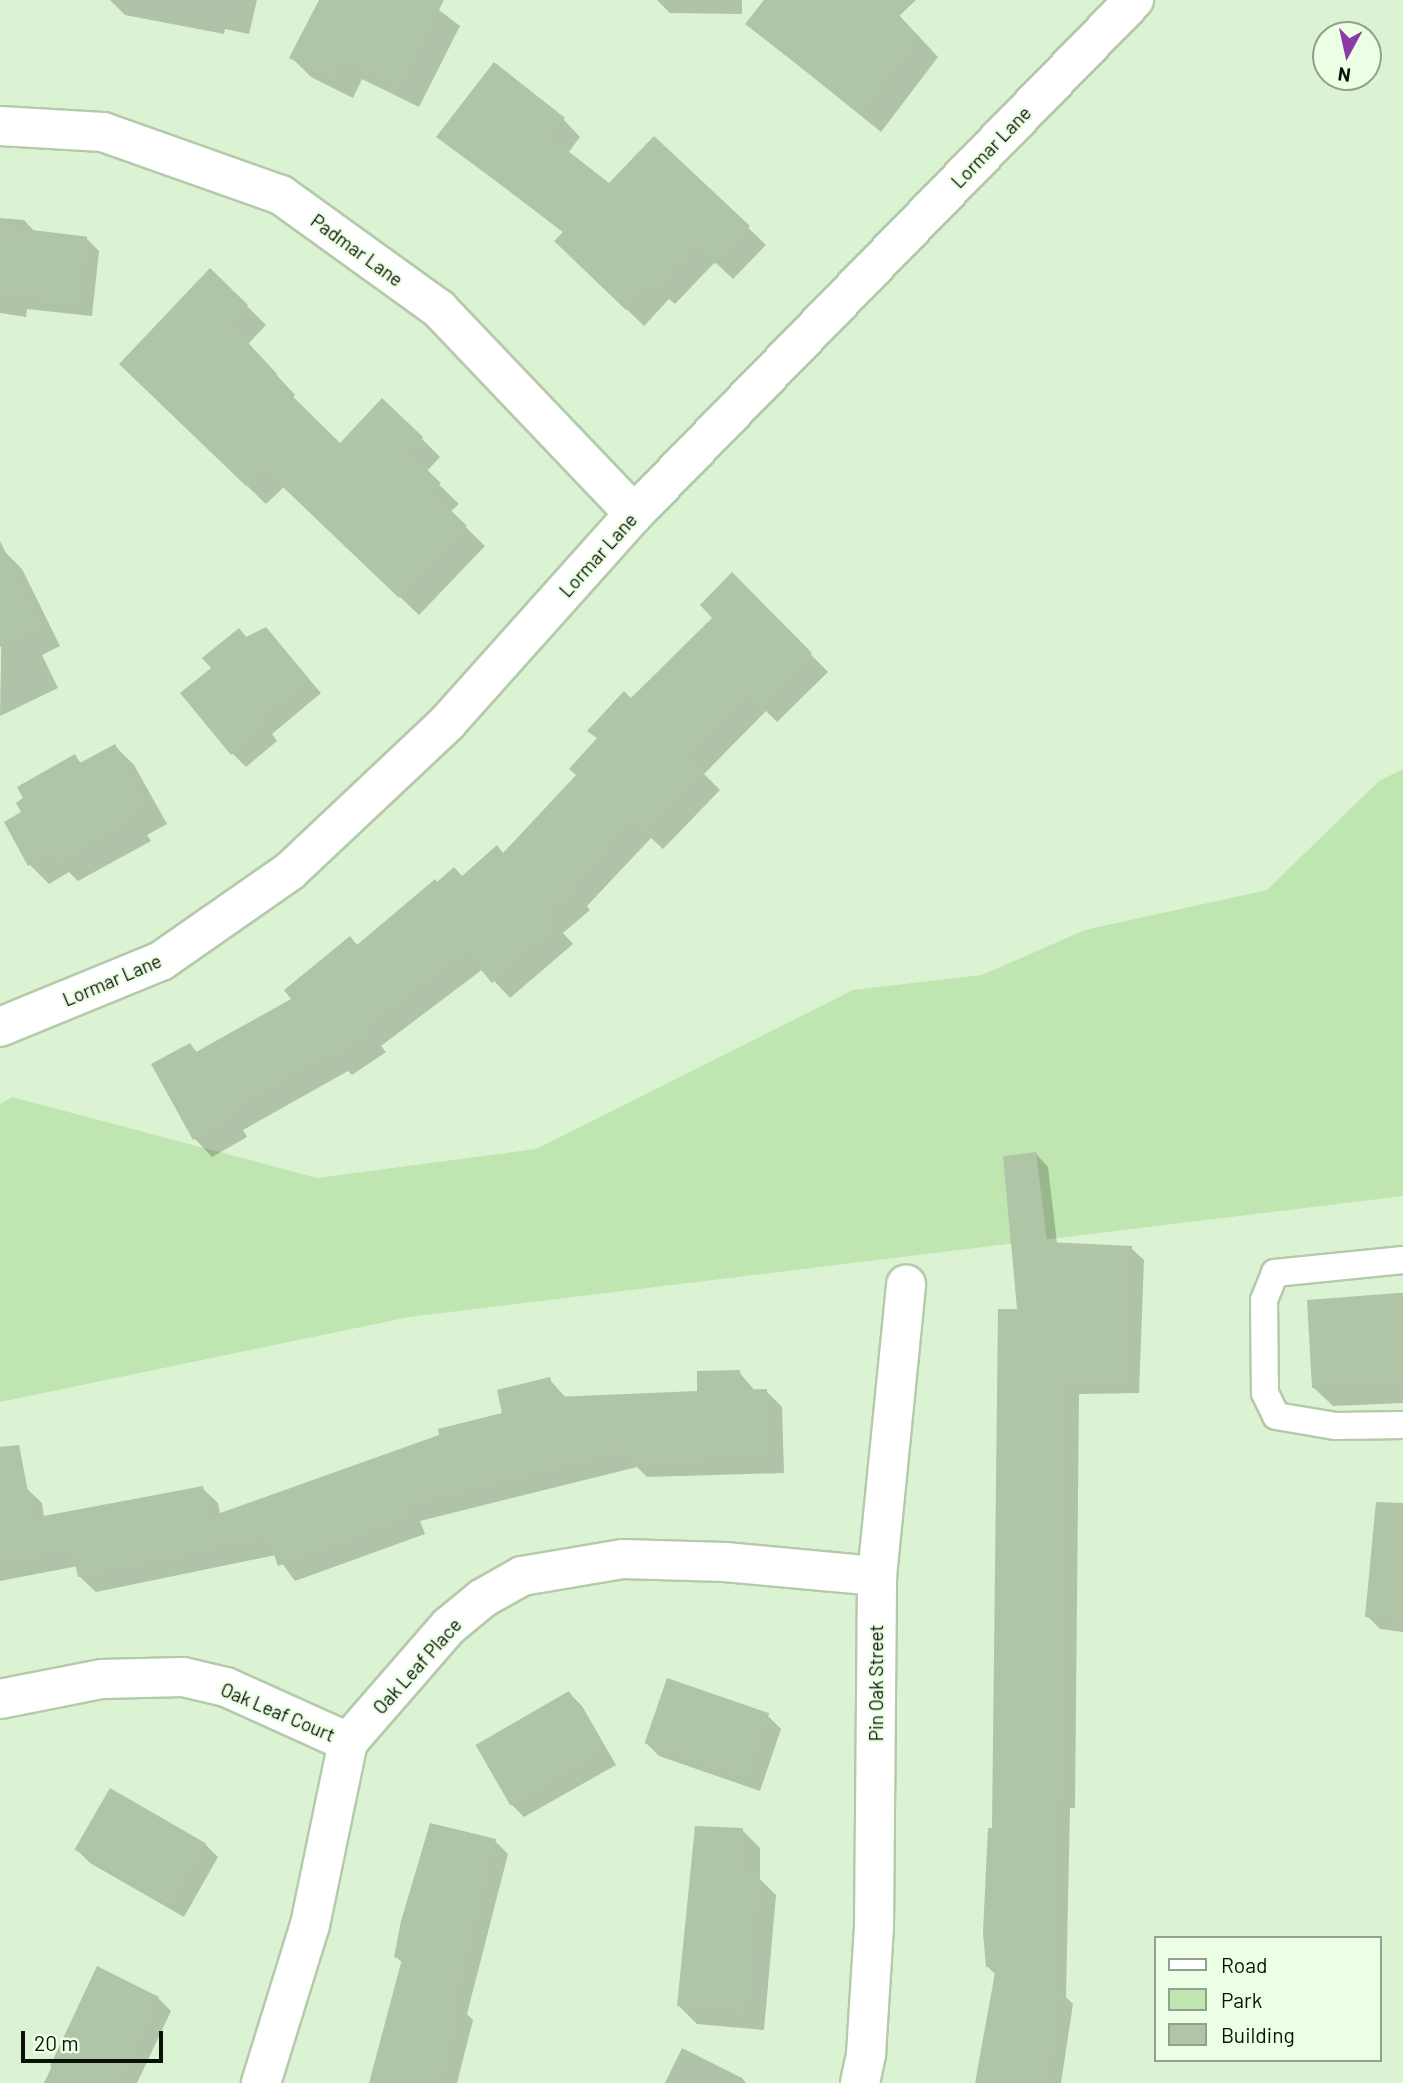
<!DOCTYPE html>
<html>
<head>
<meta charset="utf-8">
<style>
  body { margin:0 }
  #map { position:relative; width:1403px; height:2083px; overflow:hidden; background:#dcf3d3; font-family:Barlow,sans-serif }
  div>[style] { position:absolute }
  .green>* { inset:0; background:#bfe5b0 }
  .shadow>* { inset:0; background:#0003 }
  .building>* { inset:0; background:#afc5a6; transform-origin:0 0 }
  .roads { filter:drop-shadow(2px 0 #b4caab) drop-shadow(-2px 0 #b4caab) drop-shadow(0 2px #b4caab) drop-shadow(0 -2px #b4caab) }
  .service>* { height:26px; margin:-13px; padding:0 13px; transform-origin:13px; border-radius:13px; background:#fff }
  .minor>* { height:38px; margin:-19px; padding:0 19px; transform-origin:19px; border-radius:19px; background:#fff }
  span { translate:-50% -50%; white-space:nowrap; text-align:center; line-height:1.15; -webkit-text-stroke:5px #ecffe5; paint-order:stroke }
  .street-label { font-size:19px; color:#0a1208 }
  .legend { position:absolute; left:1154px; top:1936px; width:228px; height:126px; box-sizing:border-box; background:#ecffe5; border:2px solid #92a08d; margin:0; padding:9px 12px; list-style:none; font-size:21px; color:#0a1208 }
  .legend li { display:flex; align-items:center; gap:14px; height:35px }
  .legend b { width:35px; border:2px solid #92a08d }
  .north { position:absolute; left:1312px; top:21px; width:70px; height:70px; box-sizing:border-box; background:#ecffe5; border:2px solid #92a08d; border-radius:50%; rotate:188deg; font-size:19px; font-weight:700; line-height:28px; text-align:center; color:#0a1208 }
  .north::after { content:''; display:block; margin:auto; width:24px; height:32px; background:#8c39a7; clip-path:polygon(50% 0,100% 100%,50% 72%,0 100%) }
  .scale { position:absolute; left:21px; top:2031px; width:142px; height:32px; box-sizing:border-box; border:4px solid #0a1208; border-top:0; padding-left:9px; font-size:21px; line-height:24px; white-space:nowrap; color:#0a1208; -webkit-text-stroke:5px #ecffe5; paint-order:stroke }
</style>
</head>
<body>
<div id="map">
  <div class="green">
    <i style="clip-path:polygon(1403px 769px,1403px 1196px,409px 1317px,0 1402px,0 1104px,12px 1097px,317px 1178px,536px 1149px,853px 990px,982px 975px,1085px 930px,1267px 890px,1379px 781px)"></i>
  </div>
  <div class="shadow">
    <i style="clip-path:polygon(110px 0,257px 0,249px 34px,225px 29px,224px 34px,125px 15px)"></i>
    <i style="clip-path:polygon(321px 0,426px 0,460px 26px,419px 107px,362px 79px,353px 98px,311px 77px,292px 58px)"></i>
    <i style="clip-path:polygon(657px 0,742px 0,742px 14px,670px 13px)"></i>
    <i style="clip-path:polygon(766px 0,885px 0,938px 57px,881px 132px,747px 24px)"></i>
    <i style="clip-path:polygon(564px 120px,580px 137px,568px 153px,609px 186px,655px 138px,766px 245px,733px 279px,715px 262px,675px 304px,669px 299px,644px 326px,574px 258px,564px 233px,438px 137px)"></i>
    <i style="clip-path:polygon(0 218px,24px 220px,35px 232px,86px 238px,99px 251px,92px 316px,27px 309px,26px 317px,0 313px)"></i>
    <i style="clip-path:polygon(247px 306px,266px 325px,248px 344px,295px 395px,292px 398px,340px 445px,421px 438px,440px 457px,426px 472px,459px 504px,450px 512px,485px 546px,419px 615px,284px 487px,266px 504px,140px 383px)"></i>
    <i style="clip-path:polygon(3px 550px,22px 569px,60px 646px,42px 655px,58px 688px,0 716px)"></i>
    <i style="clip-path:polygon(732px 574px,828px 672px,777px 722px,766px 711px,704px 774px,720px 790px,663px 849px,651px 838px,587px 906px,590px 910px,563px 933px,573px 944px,510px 998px,483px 969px,381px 1046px,386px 1052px,352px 1075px,348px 1071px,243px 1130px,247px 1137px,212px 1157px,195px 1139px,153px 1065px,190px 1045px,198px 1053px,294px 1000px,350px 938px,358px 946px,437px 884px,462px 878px,504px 855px,578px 775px,598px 739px,590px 731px,632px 700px,715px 618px)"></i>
    <i style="clip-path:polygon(247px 638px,278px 643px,321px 693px,272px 734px,277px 741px,246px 767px,233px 754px,213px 668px)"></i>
    <i style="clip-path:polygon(115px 746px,134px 765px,167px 824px,147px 835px,151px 841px,78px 881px,69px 872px,49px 884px,30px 865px,23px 813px,74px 756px,82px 764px)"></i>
    <i style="clip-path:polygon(1036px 1154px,1048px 1167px,1057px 1244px,1131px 1248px,1144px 1260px,1139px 1393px,1079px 1394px,1075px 1808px,1070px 1808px,1066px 1997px,1073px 2004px,1061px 2083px,980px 2083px,997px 1976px,987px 1966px,994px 1830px,1019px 1311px)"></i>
    <i style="clip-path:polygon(1403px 1296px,1403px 1403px,1333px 1406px,1313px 1387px)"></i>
    <i style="clip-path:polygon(739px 1372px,755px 1391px,766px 1391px,782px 1407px,784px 1473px,647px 1477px,637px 1467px,420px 1521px,425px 1534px,295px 1581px,276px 1555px,96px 1592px,80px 1577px,78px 1566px,0 1581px,0 1493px,26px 1488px,42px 1503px,44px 1517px,202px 1488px,218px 1503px,220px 1514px,505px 1415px,549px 1379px,566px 1398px,699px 1393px)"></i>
    <i style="clip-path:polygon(1403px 1538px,1403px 1632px,1380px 1629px,1367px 1616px)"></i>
    <i style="clip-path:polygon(668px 1681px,768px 1716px,781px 1729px,760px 1791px,659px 1756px,646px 1743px)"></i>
    <i style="clip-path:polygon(569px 1693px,582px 1706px,616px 1765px,524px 1817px,511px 1804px)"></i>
    <i style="clip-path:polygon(111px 1791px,205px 1844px,218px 1857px,184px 1917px,90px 1863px,77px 1850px)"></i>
    <i style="clip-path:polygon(742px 1830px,760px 1848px,760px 1879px,776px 1895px,764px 2030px,697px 2024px,679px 2006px)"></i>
    <i style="clip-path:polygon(495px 1841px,508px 1854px,467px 2014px,473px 2020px,457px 2083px,370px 2083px,403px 1963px,396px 1957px)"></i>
    <i style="clip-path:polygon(98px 1969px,158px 1998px,171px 2011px,137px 2083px,44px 2083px)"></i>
    <i style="clip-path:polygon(682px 2048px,742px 2078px,746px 2083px,665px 2083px)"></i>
  </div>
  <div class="building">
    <i style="clip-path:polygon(319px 0,444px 0,399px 89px,343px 61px,333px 80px,289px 58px)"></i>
    <i style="clip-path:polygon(764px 0,916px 0,897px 18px,920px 37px,861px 114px,745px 24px)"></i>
    <i style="clip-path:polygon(494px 62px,565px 118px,550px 137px,609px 183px,654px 136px,750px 226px,715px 264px,697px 246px,657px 289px,651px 283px,626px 310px,554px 241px,564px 231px,436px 137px)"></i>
    <i style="left:0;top:226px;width:88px;height:69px;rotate:7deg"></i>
    <i style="clip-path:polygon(210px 268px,248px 305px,230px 323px,277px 374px,274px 378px,340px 443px,382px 398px,423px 437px,408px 452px,441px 483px,432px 492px,467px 526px,399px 598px,264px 469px,246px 486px,119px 364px)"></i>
    <i style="clip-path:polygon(0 541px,42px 627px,0 647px)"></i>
    <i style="clip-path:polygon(732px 572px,812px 653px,759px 706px,748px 695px,688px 757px,704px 772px,645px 834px,633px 822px,571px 888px,574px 892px,547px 915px,557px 926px,492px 983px,466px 952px,365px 1028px,370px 1034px,334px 1059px,330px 1054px,227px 1113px,231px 1119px,193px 1140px,151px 1064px,190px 1043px,196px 1052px,291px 999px,284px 990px,350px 936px,357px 945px,435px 879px,437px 882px,454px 867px,462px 876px,497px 845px,503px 853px,576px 775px,569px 769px,597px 738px,587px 731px,624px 691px,631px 698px,712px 618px,700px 605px)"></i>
    <i style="clip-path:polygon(266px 627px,309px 679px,260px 721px,265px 727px,231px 755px,180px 693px,211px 668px,202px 658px,239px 628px,246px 637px)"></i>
    <i style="clip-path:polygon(115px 744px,149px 805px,129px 815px,133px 821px,57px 863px,51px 852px,28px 866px,4px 822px,21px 812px,16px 803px,23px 798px,17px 787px,75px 754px,80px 763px)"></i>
    <i style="clip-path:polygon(1036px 1152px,1047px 1242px,1132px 1246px,1128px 1381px,1067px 1382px,1063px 1796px,1058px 1796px,1054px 1989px,1062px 1990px,1047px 2083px,975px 2083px,996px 1967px,986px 1967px,983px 1932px,988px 1828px,992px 1828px,998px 1309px,1017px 1309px,1003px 1156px)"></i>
    <i style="clip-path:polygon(1398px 1293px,1403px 1293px,1403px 1386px,1312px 1388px,1307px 1300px)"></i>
    <i style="clip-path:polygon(740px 1370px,741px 1390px,767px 1389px,769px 1458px,630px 1462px,629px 1450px,406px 1506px,410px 1518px,278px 1566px,268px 1538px,78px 1577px,72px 1549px,0 1563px,0 1447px,19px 1445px,33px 1518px,203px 1486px,209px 1517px,439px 1435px,438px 1429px,502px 1413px,497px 1390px,550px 1377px,555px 1397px,697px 1391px,697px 1371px)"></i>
    <i style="clip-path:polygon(1376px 1502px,1403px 1503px,1403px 1621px,1365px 1617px)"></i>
    <i style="left:667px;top:1678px;width:108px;height:69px;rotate:19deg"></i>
    <i style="left:569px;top:1691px;width:70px;height:108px;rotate:60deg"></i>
    <i style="left:110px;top:1788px;width:111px;height:71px;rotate:30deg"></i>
    <i style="clip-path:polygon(430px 1823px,496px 1839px,454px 2004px,461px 2005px,441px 2083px,369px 2083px,402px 1959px,394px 1957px,401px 1921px)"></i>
    <i style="clip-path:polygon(695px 1826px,743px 1828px,743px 1874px,759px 1875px,747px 2013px,677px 2006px)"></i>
    <i style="clip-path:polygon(97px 1966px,159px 1997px,118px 2083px,47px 2083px,54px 2069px,50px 2066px)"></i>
  </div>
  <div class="roads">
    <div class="service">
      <i style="left:1403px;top:1260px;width:129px;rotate:174.2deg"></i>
      <i style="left:1275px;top:1273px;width:29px;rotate:112deg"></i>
      <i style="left:1264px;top:1300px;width:93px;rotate:89.4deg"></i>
      <i style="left:1265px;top:1393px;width:25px;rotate:64deg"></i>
      <i style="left:1276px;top:1416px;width:61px;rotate:9.5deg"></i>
      <i style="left:1336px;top:1426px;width:67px;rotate:-0.9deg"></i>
    </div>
    <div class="minor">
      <i style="left:0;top:126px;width:103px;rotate:3.3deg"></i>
      <i style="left:103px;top:132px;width:189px;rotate:19.5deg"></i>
      <i style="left:281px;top:195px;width:195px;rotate:35.8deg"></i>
      <i style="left:439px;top:309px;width:283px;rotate:46.4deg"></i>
      <i style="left:0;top:1027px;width:174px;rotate:-22.3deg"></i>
      <i style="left:161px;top:961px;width:157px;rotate:-34.9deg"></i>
      <i style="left:290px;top:871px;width:216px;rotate:-43.3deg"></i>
      <i style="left:447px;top:723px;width:280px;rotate:-48.2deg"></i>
      <i style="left:634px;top:514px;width:717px;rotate:-45.79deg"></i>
      <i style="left:0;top:1699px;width:104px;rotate:-11.1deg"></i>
      <i style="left:102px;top:1679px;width:81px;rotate:-1.4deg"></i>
      <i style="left:183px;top:1677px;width:44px;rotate:13.1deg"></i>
      <i style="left:226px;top:1687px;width:134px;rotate:24.3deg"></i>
      <i style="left:261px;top:2083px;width:165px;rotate:-72.8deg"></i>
      <i style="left:310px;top:1925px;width:187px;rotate:-78.3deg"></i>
      <i style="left:348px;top:1742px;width:154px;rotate:-49deg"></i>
      <i style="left:449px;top:1626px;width:44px;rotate:-39.5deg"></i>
      <i style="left:483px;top:1598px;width:45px;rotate:-29.4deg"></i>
      <i style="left:522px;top:1576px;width:102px;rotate:-9.6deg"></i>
      <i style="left:623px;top:1559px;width:102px;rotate:1.7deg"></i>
      <i style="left:725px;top:1562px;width:153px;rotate:5.3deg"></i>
      <i style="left:860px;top:2083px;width:30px;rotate:-78deg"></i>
      <i style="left:866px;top:2054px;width:127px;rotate:-86.4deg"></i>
      <i style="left:874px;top:1927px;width:351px;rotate:-89.5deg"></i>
      <i style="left:877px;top:1576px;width:293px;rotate:-84.3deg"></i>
    </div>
  </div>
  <div class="street-label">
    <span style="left:991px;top:147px;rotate:-46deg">Lormar Lane</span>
    <span style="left:357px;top:250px;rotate:36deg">Padmar Lane</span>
    <span style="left:598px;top:555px;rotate:-48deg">Lormar Lane</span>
    <span style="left:112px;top:980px;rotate:-23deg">Lormar Lane</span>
    <span style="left:417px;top:1666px;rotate:-48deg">Oak Leaf Place</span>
    <span style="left:876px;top:1683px;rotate:-90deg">Pin Oak Street</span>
    <span style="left:278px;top:1712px;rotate:23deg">Oak Leaf Court</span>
  </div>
  <ul class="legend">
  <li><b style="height:9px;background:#fff"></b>Road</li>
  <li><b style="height:19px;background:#bfe5b0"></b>Park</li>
  <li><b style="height:19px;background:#afc5a6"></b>Building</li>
  </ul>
  <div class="north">N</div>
  <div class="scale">20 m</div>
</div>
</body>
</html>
